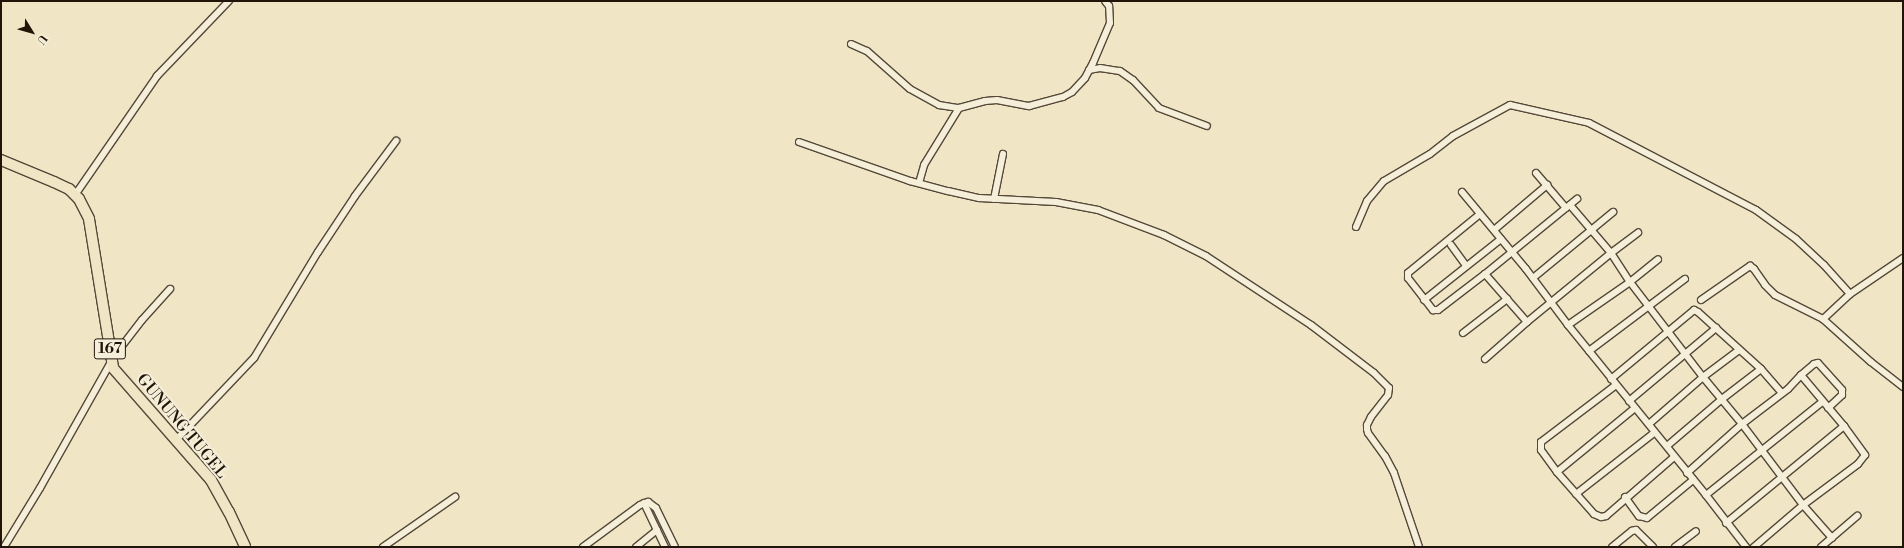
<!DOCTYPE html>
<html>
<head>
<meta charset="utf-8">
<style>
  body { margin:0 }
  #map { position:relative; width:1904px; height:548px; overflow:hidden; background:#f0e6c6; font-family:"Libre Bodoni",serif }
  div>[style] { position:absolute }
  .roads { filter:drop-shadow(1px 0 #554838) drop-shadow(-1px 0 #554838) drop-shadow(0 1px #554838) drop-shadow(0 -1px #554838) }
  .minor>* { height:6px; margin:-3px; padding:0 3px; transform-origin:3px; border-radius:3px; background:#f5efda }
  .primary>* { height:10px; margin:-5px; padding:0 5px; transform-origin:5px; border-radius:5px; background:#f0e6c6 }
  span { translate:-50% -50%; white-space:nowrap; text-align:center; line-height:1.15; -webkit-text-stroke:4px #f5efda; paint-order:stroke }
  .shield-label span { padding:1px 3px; background:#f5efda; border:1px solid; border-radius:3px; -webkit-text-stroke-width:0 }
  .shield-label { font-size:15px; color:#211408; font-weight:700 }
  .street-label { font-size:16px; color:#211408 }
  .frame { position:absolute; inset:0; border:2px solid #211408; pointer-events:none }
  .north { position:absolute; left:12px; top:12px; width:40px; height:40px; -webkit-text-stroke:3px #f5efda; paint-order:stroke; rotate:127deg; font-size:11px; font-weight:700; line-height:16px; text-align:center; color:#211408 }
  .north::after { content:''; display:block; margin:auto; width:14px; height:18px; background:#211408; clip-path:polygon(50% 0,100% 100%,50% 72%,0 100%) }
</style>
</head>
<body>
<div id="map">
  <div class="roads">
    <div class="minor">
      <i style="left:851px;top:44px;width:17px;rotate:24deg"></i>
      <i style="left:867px;top:51px;width:57px;rotate:41.5deg"></i>
      <i style="left:910px;top:89px;width:33px;rotate:29deg"></i>
      <i style="left:939px;top:105px;width:20px;rotate:9deg"></i>
      <i style="left:959px;top:108px;width:27px;rotate:-15deg"></i>
      <i style="left:985px;top:101px;width:12px;rotate:-5deg"></i>
      <i style="left:997px;top:100px;width:33px;rotate:11deg"></i>
      <i style="left:1029px;top:106px;width:35px;rotate:-15deg"></i>
      <i style="left:1063px;top:97px;width:10px;rotate:-29deg"></i>
      <i style="left:1072px;top:92px;width:19px;rotate:-47deg"></i>
      <i style="left:1085px;top:78px;width:17px;rotate:-62deg"></i>
      <i style="left:1093px;top:63px;width:43px;rotate:-67deg"></i>
      <i style="left:1110px;top:23px;width:17px;rotate:-93deg"></i>
      <i style="left:1109px;top:6px;width:6px;rotate:-129deg"></i>
      <i style="left:1089px;top:70px;width:11px;rotate:-10deg"></i>
      <i style="left:1100px;top:68px;width:20px;rotate:9deg"></i>
      <i style="left:1120px;top:71px;width:16px;rotate:35deg"></i>
      <i style="left:1133px;top:80px;width:38px;rotate:47deg"></i>
      <i style="left:1159px;top:108px;width:51px;rotate:20.6deg"></i>
      <i style="left:799px;top:142px;width:118px;rotate:19.4deg"></i>
      <i style="left:910px;top:181px;width:39px;rotate:15deg"></i>
      <i style="left:948px;top:191px;width:32px;rotate:13deg"></i>
      <i style="left:979px;top:198px;width:77px;rotate:3deg"></i>
      <i style="left:1056px;top:202px;width:43px;rotate:10.8deg"></i>
      <i style="left:1098px;top:210px;width:71px;rotate:20.7deg"></i>
      <i style="left:1164px;top:235px;width:47px;rotate:26.6deg"></i>
      <i style="left:1206px;top:256px;width:126px;rotate:33.3deg"></i>
      <i style="left:1311px;top:325px;width:79px;rotate:37.3deg"></i>
      <i style="left:1374px;top:373px;width:21px;rotate:45deg"></i>
      <i style="left:1389px;top:388px;width:7px;rotate:98deg"></i>
      <i style="left:1388px;top:395px;width:28px;rotate:128deg"></i>
      <i style="left:1371px;top:417px;width:9px;rotate:117deg"></i>
      <i style="left:1367px;top:425px;width:4px;rotate:90deg"></i>
      <i style="left:1367px;top:429px;width:4px;rotate:76deg"></i>
      <i style="left:1368px;top:433px;width:29px;rotate:54deg"></i>
      <i style="left:1385px;top:456px;width:19px;rotate:62deg"></i>
      <i style="left:1394px;top:473px;width:78px;rotate:71.3deg"></i>
      <i style="left:1536px;top:173px;width:46px;rotate:49.4deg"></i>
      <i style="left:919px;top:183px;width:19px;rotate:-74deg"></i>
      <i style="left:924px;top:165px;width:67px;rotate:-58.4deg"></i>
      <i style="left:1462px;top:192px;width:100px;rotate:50.3deg"></i>
      <i style="left:1526px;top:269px;width:70px;rotate:53.1deg"></i>
      <i style="left:1568px;top:325px;width:219px;rotate:50.9deg"></i>
      <i style="left:1706px;top:495px;width:66px;rotate:52.4deg"></i>
      <i style="left:75px;top:195px;width:145px;rotate:-55.4deg"></i>
      <i style="left:157px;top:76px;width:104px;rotate:-46.2deg"></i>
      <i style="left:994px;top:199px;width:46px;rotate:-78.7deg"></i>
      <i style="left:1570px;top:205px;width:63px;rotate:49.5deg"></i>
      <i style="left:1611px;top:253px;width:34px;rotate:-37deg"></i>
      <i style="left:1480px;top:214px;width:93px;rotate:140.7deg"></i>
      <i style="left:1408px;top:273px;width:5px;rotate:90deg"></i>
      <i style="left:1408px;top:278px;width:41px;rotate:52deg"></i>
      <i style="left:1433px;top:310px;width:5px"></i>
      <i style="left:1438px;top:310px;width:59px;rotate:-37.5deg"></i>
      <i style="left:1485px;top:274px;width:119px;rotate:-39.2deg"></i>
      <i style="left:1356px;top:227px;width:28px;rotate:-67deg"></i>
      <i style="left:1367px;top:201px;width:26px;rotate:-50deg"></i>
      <i style="left:1384px;top:181px;width:53px;rotate:-30.4deg"></i>
      <i style="left:1430px;top:154px;width:29px;rotate:-38deg"></i>
      <i style="left:1453px;top:136px;width:65px;rotate:-28.5deg"></i>
      <i style="left:1510px;top:105px;width:81px;rotate:12.8deg"></i>
      <i style="left:1589px;top:123px;width:188px;rotate:27.5deg"></i>
      <i style="left:1756px;top:210px;width:49px;rotate:35.9deg"></i>
      <i style="left:1796px;top:239px;width:38px;rotate:43deg"></i>
      <i style="left:1824px;top:265px;width:39px;rotate:48deg"></i>
      <i style="left:1494px;top:230px;width:70px;rotate:-40.3deg"></i>
      <i style="left:1451px;top:245px;width:26px;rotate:54deg"></i>
      <i style="left:1903px;top:258px;width:64px;rotate:145.8deg"></i>
      <i style="left:1850px;top:294px;width:37px;rotate:137deg"></i>
      <i style="left:1823px;top:319px;width:64px;rotate:41.9deg"></i>
      <i style="left:1871px;top:362px;width:41px;rotate:38deg"></i>
      <i style="left:1533px;top:278px;width:104px;rotate:-39.5deg"></i>
      <i style="left:1424px;top:300px;width:98px;rotate:-38.4deg"></i>
      <i style="left:1701px;top:300px;width:60px;rotate:-34.8deg"></i>
      <i style="left:1750px;top:266px;width:5px;rotate:37deg"></i>
      <i style="left:1754px;top:269px;width:19px;rotate:55deg"></i>
      <i style="left:1765px;top:285px;width:14px;rotate:45deg"></i>
      <i style="left:1775px;top:295px;width:54px;rotate:26.6deg"></i>
      <i style="left:1527px;top:322px;width:109px;rotate:-39.4deg"></i>
      <i style="left:1611px;top:253px;width:35px;rotate:57deg"></i>
      <i style="left:1630px;top:282px;width:36px;rotate:-39deg"></i>
      <i style="left:1568px;top:325px;width:75px;rotate:-34.7deg"></i>
      <i style="left:1630px;top:282px;width:120px;rotate:52.5deg"></i>
      <i style="left:1703px;top:377px;width:61px;rotate:50.3deg"></i>
      <i style="left:1742px;top:424px;width:101px;rotate:53deg"></i>
      <i style="left:1803px;top:505px;width:44px;rotate:48.7deg"></i>
      <i style="left:1463px;top:333px;width:56px;rotate:-37.7deg"></i>
      <i style="left:1589px;top:351px;width:120px;rotate:-36.9deg"></i>
      <i style="left:1485px;top:359px;width:56px;rotate:-41.4deg"></i>
      <i style="left:1527px;top:322px;width:64px;rotate:-131.2deg"></i>
      <i style="left:1801px;top:375px;width:17px;rotate:-40deg"></i>
      <i style="left:1814px;top:364px;width:4px;rotate:-14deg"></i>
      <i style="left:1818px;top:363px;width:36px;rotate:48deg"></i>
      <i style="left:1842px;top:390px;width:5px;rotate:90deg"></i>
      <i style="left:1842px;top:395px;width:19px;rotate:137deg"></i>
      <i style="left:1611px;top:379px;width:108px;rotate:-39.7deg"></i>
      <i style="left:1694px;top:310px;width:4px;rotate:27deg"></i>
      <i style="left:1698px;top:312px;width:85px;rotate:42.1deg"></i>
      <i style="left:1761px;top:369px;width:32px;rotate:49deg"></i>
      <i style="left:1616px;top:385px;width:94px;rotate:142.8deg"></i>
      <i style="left:1541px;top:442px;width:8px;rotate:90deg"></i>
      <i style="left:1541px;top:450px;width:27px;rotate:54deg"></i>
      <i style="left:1557px;top:472px;width:56px;rotate:48.6deg"></i>
      <i style="left:1594px;top:514px;width:8px;rotate:23deg"></i>
      <i style="left:1601px;top:517px;width:5px;rotate:-11deg"></i>
      <i style="left:1606px;top:516px;width:90px;rotate:-40.9deg"></i>
      <i style="left:1629px;top:401px;width:114px;rotate:-40deg"></i>
      <i style="left:1649px;top:424px;width:72px;rotate:-41deg"></i>
      <i style="left:1703px;top:377px;width:45px;rotate:-36.9deg"></i>
      <i style="left:177px;top:439px;width:112px;rotate:-46.5deg"></i>
      <i style="left:254px;top:358px;width:124px;rotate:-58.9deg"></i>
      <i style="left:318px;top:252px;width:67px;rotate:-56.5deg"></i>
      <i style="left:355px;top:196px;width:69px;rotate:-53.3deg"></i>
      <i style="left:1667px;top:446px;width:72px;rotate:-40.5deg"></i>
      <i style="left:1722px;top:399px;width:49px;rotate:-37.6deg"></i>
      <i style="left:1557px;top:472px;width:101px;rotate:-39.4deg"></i>
      <i style="left:1687px;top:473px;width:74px;rotate:-41.7deg"></i>
      <i style="left:1742px;top:424px;width:58px;rotate:-37.3deg"></i>
      <i style="left:1788px;top:389px;width:19px;rotate:-47deg"></i>
      <i style="left:1801px;top:375px;width:67px;rotate:49.9deg"></i>
      <i style="left:1844px;top:426px;width:36px;rotate:54deg"></i>
      <i style="left:1865px;top:455px;width:11px;rotate:128deg"></i>
      <i style="left:1858px;top:464px;width:69px;rotate:143.3deg"></i>
      <i style="left:1803px;top:505px;width:65px;rotate:139.4deg"></i>
      <i style="left:1576px;top:494px;width:100px;rotate:-38.1deg"></i>
      <i style="left:1706px;top:495px;width:149px;rotate:-38.7deg"></i>
      <i style="left:1625px;top:497px;width:24px;rotate:54deg"></i>
      <i style="left:1639px;top:516px;width:8px;rotate:14deg"></i>
      <i style="left:1647px;top:518px;width:60px;rotate:-39.6deg"></i>
      <i style="left:644px;top:503px;width:49px;rotate:64.5deg"></i>
      <i style="left:1726px;top:523px;width:153px;rotate:-39.4deg"></i>
      <i style="left:4px;top:547px;width:69px;rotate:-58.6deg"></i>
      <i style="left:40px;top:488px;width:153px;rotate:-60.6deg"></i>
      <i style="left:115px;top:355px;width:44px;rotate:-52.4deg"></i>
      <i style="left:142px;top:320px;width:42px;rotate:-47.9deg"></i>
      <i style="left:383px;top:547px;width:88px;rotate:-34.8deg"></i>
      <i style="left:583px;top:547px;width:71px;rotate:-36.4deg"></i>
      <i style="left:640px;top:505px;width:9px;rotate:-21deg"></i>
      <i style="left:648px;top:502px;width:10px;rotate:37deg"></i>
      <i style="left:656px;top:508px;width:43px;rotate:64deg"></i>
      <i style="left:636px;top:547px;width:27px;rotate:-39deg"></i>
      <i style="left:1612px;top:547px;width:26px;rotate:-39deg"></i>
      <i style="left:1632px;top:531px;width:4px;rotate:-14deg"></i>
      <i style="left:1636px;top:530px;width:24px;rotate:45deg"></i>
      <i style="left:1675px;top:547px;width:26px;rotate:-37deg"></i>
      <i style="left:1821px;top:547px;width:48px;rotate:-40.7deg"></i>
    </div>
    <div class="primary">
      <i style="left:1px;top:160px;width:57px;rotate:22.5deg"></i>
      <i style="left:54px;top:182px;width:17px;rotate:25deg"></i>
      <i style="left:69px;top:189px;width:14px;rotate:45deg"></i>
      <i style="left:79px;top:199px;width:22px;rotate:63deg"></i>
      <i style="left:89px;top:219px;width:151px;rotate:80.8deg"></i>
      <i style="left:113px;top:368px;width:149px;rotate:48.8deg"></i>
      <i style="left:211px;top:480px;width:37px;rotate:61deg"></i>
      <i style="left:229px;top:512px;width:38px;rotate:65deg"></i>
    </div>
  </div>
  <div class="shield-label">
    <span style="left:110px;top:349px">167</span>
  </div>
  <div class="street-label">
    <span style="left:182px;top:426px;rotate:50deg">GUNUNG TUGEL</span>
  </div>
  <div class="frame"></div>
  <div class="north">U</div>
</div>
</body>
</html>
